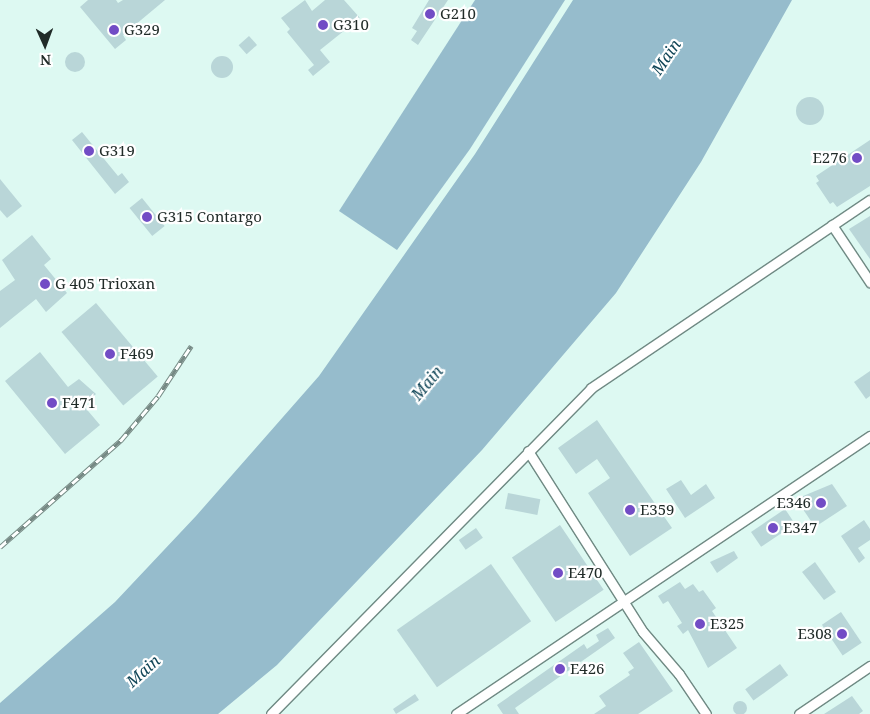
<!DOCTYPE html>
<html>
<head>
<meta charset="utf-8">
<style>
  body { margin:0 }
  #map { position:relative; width:870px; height:714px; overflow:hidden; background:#ddf9f2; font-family:"Noto Serif",serif }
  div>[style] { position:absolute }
  .water>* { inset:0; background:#96bccc }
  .building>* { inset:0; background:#b9d6d8; transform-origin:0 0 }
  .round { border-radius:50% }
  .roads { filter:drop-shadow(1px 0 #708a84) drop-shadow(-1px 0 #708a84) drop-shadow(0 1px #708a84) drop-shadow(0 -1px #708a84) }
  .minor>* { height:9px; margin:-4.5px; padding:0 4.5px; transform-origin:4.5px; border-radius:4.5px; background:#fff }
  .rail>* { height:4.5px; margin-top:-2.25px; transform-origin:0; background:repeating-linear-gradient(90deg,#fff 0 8px,#768984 0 16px); box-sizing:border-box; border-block:1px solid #768984 }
  .dots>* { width:14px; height:14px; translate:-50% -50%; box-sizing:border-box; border:2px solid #fff; border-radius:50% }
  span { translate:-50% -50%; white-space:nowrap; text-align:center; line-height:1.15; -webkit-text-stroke:4.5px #fff; paint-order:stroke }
  .poi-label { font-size:15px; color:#202b28 }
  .left { translate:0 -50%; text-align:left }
  .right { translate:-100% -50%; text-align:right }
  .water-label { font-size:16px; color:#104557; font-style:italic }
  .north { position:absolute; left:20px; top:20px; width:50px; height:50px; -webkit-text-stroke:4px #fff; paint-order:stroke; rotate:178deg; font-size:14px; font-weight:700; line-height:20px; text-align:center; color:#202b28 }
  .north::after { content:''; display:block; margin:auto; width:18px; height:22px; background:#202b28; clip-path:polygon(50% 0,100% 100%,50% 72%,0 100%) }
</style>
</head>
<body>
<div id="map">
  <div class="water">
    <i style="clip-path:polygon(475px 0,565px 0,470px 149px,397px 250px,339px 211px)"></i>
    <i style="clip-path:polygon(573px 0,792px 0,701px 162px,616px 293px,482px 450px,277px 665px,218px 714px,0 714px,0 703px,115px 602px,196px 516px,319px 376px,475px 154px)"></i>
  </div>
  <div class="building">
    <i style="clip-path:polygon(88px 0,116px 0,118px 3px,123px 0,165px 0,123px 35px,126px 40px,115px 49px,80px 7px)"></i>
    <i style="clip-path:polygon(305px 0,312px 11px,325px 0,344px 0,360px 18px,320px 50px,330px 62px,313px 76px,308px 70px,314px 65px,287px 32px,290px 29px,281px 18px)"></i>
    <i style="clip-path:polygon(429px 0,448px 0,418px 45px,411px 40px,417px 31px,412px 28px)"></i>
    <i style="left:249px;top:36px;width:12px;height:14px;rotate:48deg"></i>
    <i class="round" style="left:65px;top:52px;width:20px;height:20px"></i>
    <i class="round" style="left:211px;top:56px;width:22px;height:22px"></i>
    <i class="round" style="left:796px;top:97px;width:28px;height:28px"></i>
    <i style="clip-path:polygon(82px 132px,118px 176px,122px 173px,129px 182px,115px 194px,72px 140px)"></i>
    <i style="clip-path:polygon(870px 140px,870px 186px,837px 207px,833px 202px,830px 204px,816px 183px,819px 181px,816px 176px)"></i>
    <i style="clip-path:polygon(0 179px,22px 206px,7px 218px,0 210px)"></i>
    <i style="left:142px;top:198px;width:36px;height:16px;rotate:51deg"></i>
    <i style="clip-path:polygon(870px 216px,870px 259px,849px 229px)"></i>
    <i style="clip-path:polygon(32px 235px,51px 259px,44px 265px,67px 293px,46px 312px,36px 299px,0 328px,0 291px,15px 280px,2px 260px)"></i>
    <i style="left:96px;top:303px;width:96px;height:45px;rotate:50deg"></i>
    <i style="clip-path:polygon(40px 352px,68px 387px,79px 379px,96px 394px,83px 405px,100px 425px,65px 454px,5px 381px)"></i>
    <i style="clip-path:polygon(870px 371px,870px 396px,866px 399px,854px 382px)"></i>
    <i style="clip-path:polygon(597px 420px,672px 528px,630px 556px,588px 493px,610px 478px,597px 459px,576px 474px,558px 448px)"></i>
    <i style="clip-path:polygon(681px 480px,691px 495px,706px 484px,715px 498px,685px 518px,666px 489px)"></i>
    <i style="clip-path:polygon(832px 484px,847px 506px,815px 527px,796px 499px)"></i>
    <i style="left:508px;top:493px;width:33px;height:16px;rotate:11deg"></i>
    <i style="left:785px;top:509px;width:18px;height:41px;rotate:56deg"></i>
    <i style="clip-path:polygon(864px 520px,870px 529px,870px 540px,858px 548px,865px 558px,859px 563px,841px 536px)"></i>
    <i style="left:560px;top:525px;width:78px;height:58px;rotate:56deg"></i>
    <i style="left:476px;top:528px;width:12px;height:21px;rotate:55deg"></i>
    <i style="clip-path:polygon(734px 551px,738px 558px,717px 573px,710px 562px)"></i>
    <i style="clip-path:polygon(815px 562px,836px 592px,824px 600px,802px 572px)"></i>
    <i style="left:491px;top:564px;width:70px;height:115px;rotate:55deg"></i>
    <i style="clip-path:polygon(680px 582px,685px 589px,693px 584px,699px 592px,703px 590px,716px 608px,712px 611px,737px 648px,708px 668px,688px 630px,683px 634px,677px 626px,682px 623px,668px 601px,663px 604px,658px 596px)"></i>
    <i style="left:841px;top:612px;width:37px;height:23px;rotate:56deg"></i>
    <i style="clip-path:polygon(608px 628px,615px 638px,515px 708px,519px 714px,503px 714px,497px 705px,584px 644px,587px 649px,599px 641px,596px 635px)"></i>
    <i style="clip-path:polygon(639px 642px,673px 691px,638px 714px,594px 714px,606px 706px,599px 696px,630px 675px,628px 672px,634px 668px,623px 653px)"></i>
    <i style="left:780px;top:664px;width:14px;height:43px;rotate:54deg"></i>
    <i style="clip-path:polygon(415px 694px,419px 700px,396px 714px,393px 709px)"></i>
    <i style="clip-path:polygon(852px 696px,863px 711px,859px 714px,824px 714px)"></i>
    <i class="round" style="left:733px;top:701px;width:14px;height:14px"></i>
  </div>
  <div class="roads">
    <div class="minor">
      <i style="left:832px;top:225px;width:69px;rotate:56.3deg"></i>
      <i style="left:528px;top:451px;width:214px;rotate:57.6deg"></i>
      <i style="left:643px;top:632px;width:55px;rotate:49.4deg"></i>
      <i style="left:679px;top:674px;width:48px;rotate:56deg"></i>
      <i style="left:271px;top:714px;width:457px;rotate:-45.5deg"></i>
      <i style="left:591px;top:388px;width:336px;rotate:-34deg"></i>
      <i style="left:456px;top:714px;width:499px;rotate:-33.9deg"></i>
      <i style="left:799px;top:714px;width:86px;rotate:-34.1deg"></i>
    </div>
  </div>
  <div class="rail">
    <i style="left:0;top:547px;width:162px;rotate:-41.5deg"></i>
    <i style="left:121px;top:440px;width:57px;rotate:-49.9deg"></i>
    <i style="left:158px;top:396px;width:60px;rotate:-56.6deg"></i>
  </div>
  <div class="dots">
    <i style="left:430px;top:14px;background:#724cc5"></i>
    <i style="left:323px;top:25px;background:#724cc5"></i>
    <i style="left:114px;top:30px;background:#724cc5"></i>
    <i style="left:89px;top:151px;background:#724cc5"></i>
    <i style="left:857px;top:158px;background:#724cc5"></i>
    <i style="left:147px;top:217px;background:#724cc5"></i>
    <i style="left:45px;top:284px;background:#724cc5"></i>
    <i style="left:110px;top:354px;background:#724cc5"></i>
    <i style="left:52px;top:403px;background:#724cc5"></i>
    <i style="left:821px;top:503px;background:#724cc5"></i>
    <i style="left:630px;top:510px;background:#724cc5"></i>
    <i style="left:773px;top:528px;background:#724cc5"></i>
    <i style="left:558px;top:573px;background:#724cc5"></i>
    <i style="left:700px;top:624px;background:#724cc5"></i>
    <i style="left:842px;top:634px;background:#724cc5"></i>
    <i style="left:560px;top:669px;background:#724cc5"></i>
  </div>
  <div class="poi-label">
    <span class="left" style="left:440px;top:14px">G210</span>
    <span class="left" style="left:333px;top:25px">G310</span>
    <span class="left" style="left:124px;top:30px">G329</span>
    <span class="left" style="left:99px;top:151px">G319</span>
    <span class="right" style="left:847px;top:158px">E276</span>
    <span class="left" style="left:157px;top:217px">G315 Contargo</span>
    <span class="left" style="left:55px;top:284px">G 405 Trioxan</span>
    <span class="left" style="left:120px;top:354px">F469</span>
    <span class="left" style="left:62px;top:403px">F471</span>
    <span class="right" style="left:811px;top:503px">E346</span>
    <span class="left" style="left:640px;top:510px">E359</span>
    <span class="left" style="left:783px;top:528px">E347</span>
    <span class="left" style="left:568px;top:573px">E470</span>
    <span class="left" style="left:710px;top:624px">E325</span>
    <span class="right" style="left:832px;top:634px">E308</span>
    <span class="left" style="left:570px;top:669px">E426</span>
  </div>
  <div class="water-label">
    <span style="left:666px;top:57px;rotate:-56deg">Main</span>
    <span style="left:427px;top:383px;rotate:-50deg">Main</span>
    <span style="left:143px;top:671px;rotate:-42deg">Main</span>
  </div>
  <div class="north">N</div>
</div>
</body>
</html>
